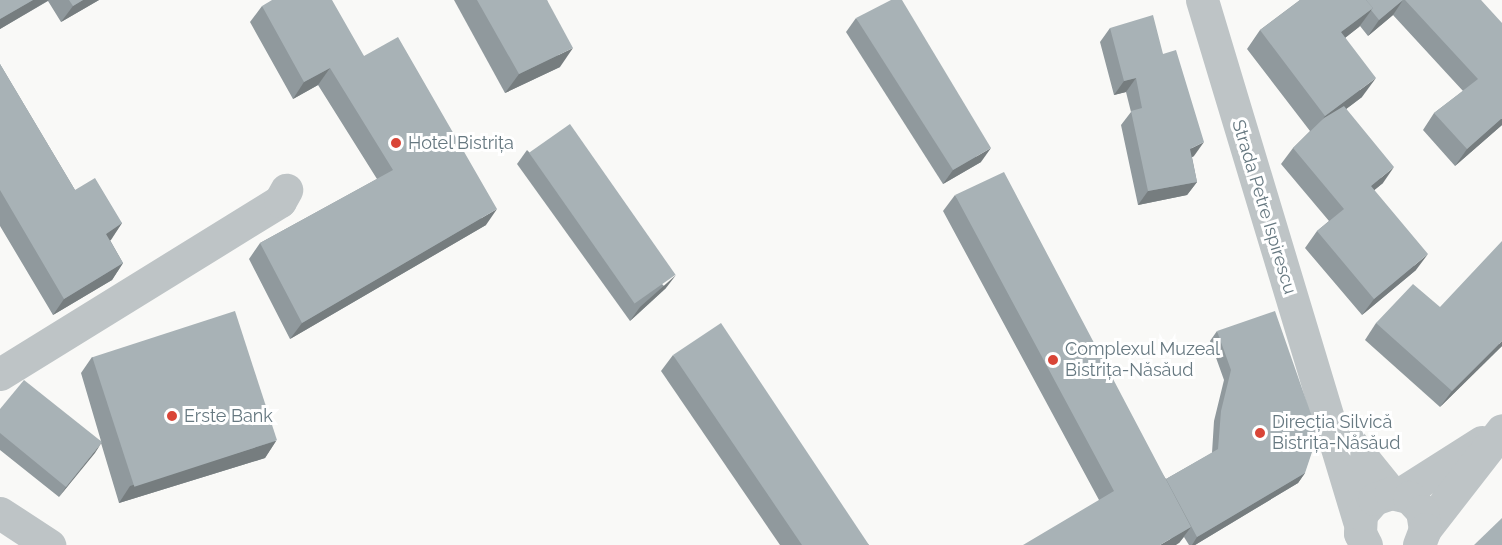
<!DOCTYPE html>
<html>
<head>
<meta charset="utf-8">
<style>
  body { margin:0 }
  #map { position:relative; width:1502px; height:545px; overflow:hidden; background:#f9f9f7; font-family:Raleway,sans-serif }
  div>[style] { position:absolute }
  .minor>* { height:33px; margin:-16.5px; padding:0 16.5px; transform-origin:16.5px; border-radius:16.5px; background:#bec4c6 }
  .wall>* { inset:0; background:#90999d }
  .shaded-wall>* { inset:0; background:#767d7f }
  .building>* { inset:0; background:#a8b2b6; transform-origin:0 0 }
  .dots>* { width:16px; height:16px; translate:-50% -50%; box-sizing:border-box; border:3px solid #fff; border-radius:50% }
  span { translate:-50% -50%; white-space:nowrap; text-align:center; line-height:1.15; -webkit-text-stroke:6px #fff; paint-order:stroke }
  .poi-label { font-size:18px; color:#667880 }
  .left { translate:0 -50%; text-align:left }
  .street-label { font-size:18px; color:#667880 }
</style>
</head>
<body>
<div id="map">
  <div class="minor">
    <i style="left:1202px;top:0;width:544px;rotate:73.23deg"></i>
    <i style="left:0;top:374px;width:329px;rotate:-31.7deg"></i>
    <i style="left:280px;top:201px;width:13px;rotate:-61deg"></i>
    <i style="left:1340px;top:430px;width:81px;rotate:51deg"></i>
    <i style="left:1400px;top:494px;width:97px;rotate:-32.4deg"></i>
    <i style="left:0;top:513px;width:59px;rotate:33.1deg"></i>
    <i style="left:1425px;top:529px;width:125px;rotate:-52.1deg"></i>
    <i style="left:1366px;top:545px;width:13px;rotate:-117deg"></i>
    <i style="left:1360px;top:533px;width:19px;rotate:-87deg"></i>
    <i style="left:1361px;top:514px;width:20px;rotate:-49deg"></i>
    <i style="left:1374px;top:499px;width:18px;rotate:-19deg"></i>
    <i style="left:1391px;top:493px;width:18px;rotate:13deg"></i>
    <i style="left:1409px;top:497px;width:19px;rotate:47deg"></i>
    <i style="left:1422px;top:511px;width:18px;rotate:81deg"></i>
    <i style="left:1425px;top:529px;width:17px;rotate:111deg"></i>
  </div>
  <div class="wall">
    <i style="clip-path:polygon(0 0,99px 0,61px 22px,48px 1px,0 29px)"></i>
    <i style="clip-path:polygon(454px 0,547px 0,560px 67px,505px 93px)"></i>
    <i style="clip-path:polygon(1300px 0,1481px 0,1502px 125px,1455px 166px,1423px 130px,1434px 113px,1463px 91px,1393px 15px,1368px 36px,1360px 26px,1345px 38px,1362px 97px,1346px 109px,1383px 183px,1374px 190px,1416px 270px,1362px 315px,1305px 248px,1317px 231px,1329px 221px,1281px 164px,1293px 148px,1310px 131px,1247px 49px,1260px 30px)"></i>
    <i style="clip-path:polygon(262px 6px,364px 56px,486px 225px,290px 339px,249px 259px,260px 243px,377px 179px,318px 85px,293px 99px,250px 22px)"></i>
    <i style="clip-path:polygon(856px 18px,981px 162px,943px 184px,846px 32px)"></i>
    <i style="clip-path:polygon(1110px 28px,1163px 54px,1194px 156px,1192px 157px,1197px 182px,1187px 195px,1138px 205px,1121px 125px,1131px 112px,1126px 92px,1114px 95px,1100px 42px)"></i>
    <i style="clip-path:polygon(0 64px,75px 190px,122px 223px,110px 240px,123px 263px,112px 280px,53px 315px,0 226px)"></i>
    <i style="clip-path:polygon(527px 150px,666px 288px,630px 321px,517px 164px)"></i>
    <i style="clip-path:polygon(955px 195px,1166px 479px,1212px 453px,1214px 421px,1224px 380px,1210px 341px,1217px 331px,1305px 473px,1298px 483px,1195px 545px,1189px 545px,1184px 537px,1179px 543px,1099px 500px,943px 211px)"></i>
    <i style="clip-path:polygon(1440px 307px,1502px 346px,1440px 407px,1365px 340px,1376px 323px)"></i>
    <i style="clip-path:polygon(673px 355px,869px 545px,780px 545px,661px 371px)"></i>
    <i style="clip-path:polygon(92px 357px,276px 441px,265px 458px,119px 503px,101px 443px,59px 497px,0 450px,0 409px,101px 441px,81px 373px)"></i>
  </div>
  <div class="shaded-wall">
    <i style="clip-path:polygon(33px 0,49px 0,0 29px,0 19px)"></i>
    <i style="clip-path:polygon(83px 0,99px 0,61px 22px,73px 6px)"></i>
    <i style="clip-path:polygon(1403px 0,1393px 15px,1368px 36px,1379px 20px)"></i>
    <i style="clip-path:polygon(1373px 8px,1359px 27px,1328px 51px,1341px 32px)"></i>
    <i style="clip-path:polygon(573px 48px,560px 67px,505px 93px,519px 74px)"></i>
    <i style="clip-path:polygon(330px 68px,318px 85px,293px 99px,304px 82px)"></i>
    <i style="clip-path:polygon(1136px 78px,1126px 92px,1114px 95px,1124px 81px)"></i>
    <i style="clip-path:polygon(1376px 78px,1362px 97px,1312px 135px,1325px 116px)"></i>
    <i style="clip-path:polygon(1502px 118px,1502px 125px,1455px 166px,1467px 149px)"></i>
    <i style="clip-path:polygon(1204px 142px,1194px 156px,1181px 163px,1190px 149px)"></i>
    <i style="clip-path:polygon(991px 148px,981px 162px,943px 184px,953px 170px)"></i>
    <i style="clip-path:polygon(1394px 167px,1383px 183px,1360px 202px,1371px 186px)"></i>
    <i style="clip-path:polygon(1197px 182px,1187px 195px,1138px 205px,1148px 191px)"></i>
    <i style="clip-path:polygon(497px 209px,486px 225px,290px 339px,302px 323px)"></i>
    <i style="clip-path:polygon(122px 223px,111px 240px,94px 250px,106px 234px)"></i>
    <i style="clip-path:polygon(1428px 254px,1416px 270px,1362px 315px,1374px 299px)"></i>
    <i style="clip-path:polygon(123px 263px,112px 280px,53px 315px,64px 299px)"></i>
    <i style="clip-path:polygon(676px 275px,666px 288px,630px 321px,640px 307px)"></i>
    <i style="clip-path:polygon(1502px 341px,1502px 346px,1440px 407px,1452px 391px)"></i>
    <i style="clip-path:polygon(276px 441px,265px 458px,119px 503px,130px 486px)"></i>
    <i style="clip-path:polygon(102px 442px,95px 453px,59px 497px,66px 487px)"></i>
    <i style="clip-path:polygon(1305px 473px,1298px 483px,1195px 545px,1192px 545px,1197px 537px)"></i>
    <i style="clip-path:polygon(1191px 527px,1179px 543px,1176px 545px,1160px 545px)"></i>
  </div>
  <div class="building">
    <i style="clip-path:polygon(0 0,33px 0,0 19px)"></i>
    <i style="clip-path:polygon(69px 0,83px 0,73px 6px)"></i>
    <i style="clip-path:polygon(272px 0,332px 0,364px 56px,398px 37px,497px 209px,302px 323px,260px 243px,393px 170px,330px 68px,304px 82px,262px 6px)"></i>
    <i style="clip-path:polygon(477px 0,547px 0,573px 48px,519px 74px)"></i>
    <i style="clip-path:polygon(891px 0,902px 0,991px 148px,953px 170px,856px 18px)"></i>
    <i style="clip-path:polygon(1300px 0,1366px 0,1373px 8px,1341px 32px,1376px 78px,1325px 116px,1260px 30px)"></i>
    <i style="clip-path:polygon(1366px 0,1403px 0,1379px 20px,1371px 10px,1373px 8px)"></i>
    <i style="clip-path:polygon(1405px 0,1481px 0,1502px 23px,1502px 118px,1467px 149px,1434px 113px,1478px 79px)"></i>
    <i style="clip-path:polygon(1153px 15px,1163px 54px,1176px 50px,1204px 142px,1190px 149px,1197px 182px,1148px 191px,1131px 111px,1142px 108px,1136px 78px,1124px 81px,1110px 28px)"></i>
    <i style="clip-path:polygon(0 64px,75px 190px,95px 178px,122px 223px,106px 234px,123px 263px,64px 299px,0 190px)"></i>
    <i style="clip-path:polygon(1344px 106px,1394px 167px,1371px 186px,1428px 254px,1374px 299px,1317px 231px,1344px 209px,1293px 148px,1324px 118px)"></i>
    <i style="left:570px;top:124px;width:184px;height:50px;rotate:55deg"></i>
    <i style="clip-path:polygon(1004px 172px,1191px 527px,1160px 545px,1023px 545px,1114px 491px,955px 195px)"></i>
    <i style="clip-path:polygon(1502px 241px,1502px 341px,1452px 391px,1376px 323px,1413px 284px,1440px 307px)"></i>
    <i style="left:235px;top:311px;width:136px;height:150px;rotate:72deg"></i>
    <i style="clip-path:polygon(1275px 311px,1318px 434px,1305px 473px,1197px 537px,1166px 479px,1218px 449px,1221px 411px,1231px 370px,1217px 331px)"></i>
    <i style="clip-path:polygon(721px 323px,869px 545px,802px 545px,673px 355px)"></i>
    <i style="clip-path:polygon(24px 380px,102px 442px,66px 487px,0 433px,0 409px)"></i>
    <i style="clip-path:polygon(1502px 518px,1502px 545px,1474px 545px)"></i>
  </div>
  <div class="dots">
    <i style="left:396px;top:143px;background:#d94537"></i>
    <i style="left:1053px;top:360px;background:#d94537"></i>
    <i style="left:172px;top:416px;background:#d94537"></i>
    <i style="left:1260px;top:433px;background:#d94537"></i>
  </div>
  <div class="poi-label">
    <span class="left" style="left:408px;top:143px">Hotel Bistrița</span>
    <span class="left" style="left:1065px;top:360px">Complexul Muzeal<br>Bistrița-Năsăud</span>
    <span class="left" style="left:184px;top:416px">Erste Bank</span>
    <span class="left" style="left:1272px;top:433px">Direcția Silvică<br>Bistrița-Năsăud</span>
  </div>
  <div class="street-label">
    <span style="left:1264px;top:207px;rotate:73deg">Strada Petre Ispirescu</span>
  </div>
</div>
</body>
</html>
